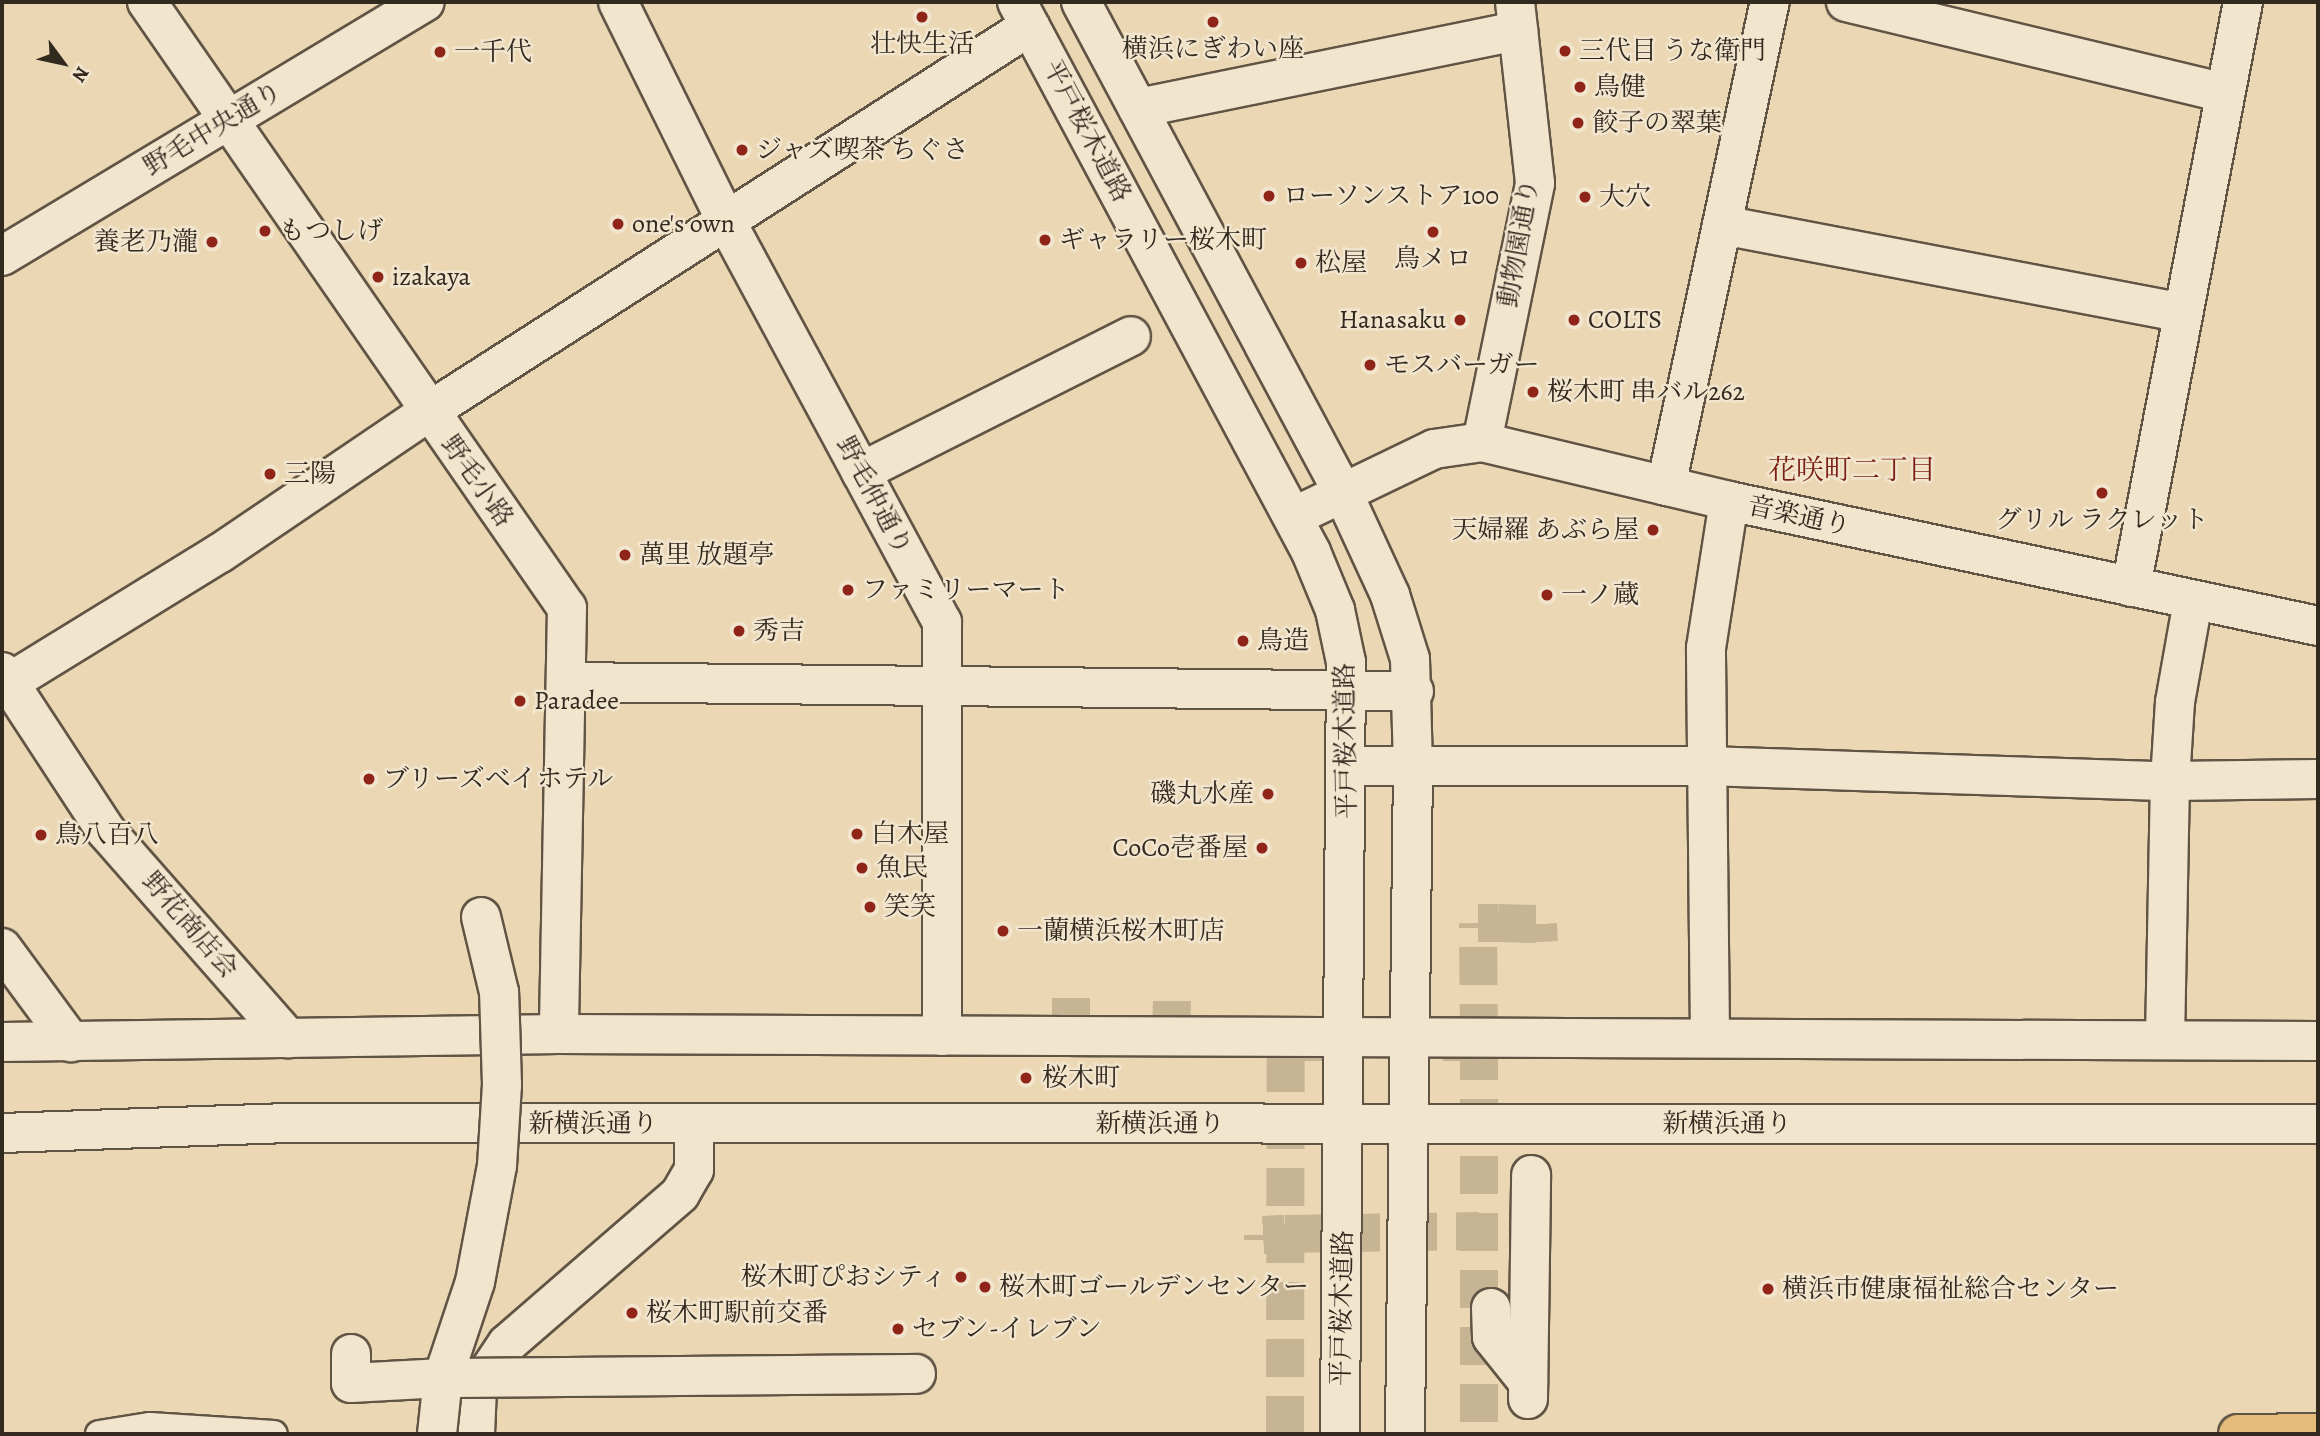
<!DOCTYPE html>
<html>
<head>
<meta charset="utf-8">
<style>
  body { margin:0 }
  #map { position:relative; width:2320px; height:1436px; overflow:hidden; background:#ebd7b3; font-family:Alegreya,"Noto Serif JP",serif }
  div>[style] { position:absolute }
  .street-tunnel>* { height:38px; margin-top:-19px; transform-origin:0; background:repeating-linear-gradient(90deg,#c6b495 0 38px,transparent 0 57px) }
  .roads { filter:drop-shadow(2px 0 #605444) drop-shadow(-2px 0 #605444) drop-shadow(0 2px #605444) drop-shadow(0 -2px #605444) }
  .lane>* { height:26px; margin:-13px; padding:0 13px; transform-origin:13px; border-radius:13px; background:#f2e5ce }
  .street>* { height:38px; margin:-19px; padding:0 19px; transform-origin:19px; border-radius:19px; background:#f2e5ce }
  .secondary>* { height:38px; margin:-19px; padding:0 19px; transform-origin:19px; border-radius:19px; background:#f2e5ce }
  .highway>* { height:38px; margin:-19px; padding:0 19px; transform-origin:19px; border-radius:19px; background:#e6bc7a }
  .bridges { filter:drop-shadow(2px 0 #605444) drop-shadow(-2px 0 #605444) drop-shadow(0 2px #605444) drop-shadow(0 -2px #605444) }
  .street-bridge>* { height:38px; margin:-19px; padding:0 19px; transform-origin:19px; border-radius:19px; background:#f2e5ce }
  .dots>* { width:19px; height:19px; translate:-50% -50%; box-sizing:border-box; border:4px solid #f2e5ce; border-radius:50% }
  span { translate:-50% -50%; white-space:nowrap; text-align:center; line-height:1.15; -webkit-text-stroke:5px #f2e5ce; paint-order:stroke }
  .poi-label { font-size:26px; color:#32291f }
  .left { translate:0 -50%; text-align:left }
  .right { translate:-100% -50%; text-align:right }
  .street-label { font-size:26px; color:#32291f }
  .neighbourhood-label { font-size:28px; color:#7a1f14 }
  .frame { position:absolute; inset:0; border:4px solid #32291f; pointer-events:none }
  .north { position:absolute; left:28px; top:28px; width:70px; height:70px; -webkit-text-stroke:5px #f2e5ce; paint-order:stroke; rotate:123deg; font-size:19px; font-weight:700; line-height:28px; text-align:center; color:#32291f }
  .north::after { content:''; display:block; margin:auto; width:24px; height:32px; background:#32291f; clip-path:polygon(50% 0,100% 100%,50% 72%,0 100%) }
</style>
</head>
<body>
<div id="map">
  <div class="street-tunnel">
    <i style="left:1498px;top:923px;width:40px;rotate:1.4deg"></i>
    <i style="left:1538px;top:924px;width:18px;rotate:87deg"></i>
    <i style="left:1071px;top:998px;width:41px;rotate:90deg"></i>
    <i style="left:1071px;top:1039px;width:31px"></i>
    <i style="left:1171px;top:1039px;width:41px;rotate:-88.6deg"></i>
    <i style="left:1443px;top:1042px;width:36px"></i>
    <i style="left:1479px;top:1042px;width:392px;rotate:90deg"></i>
    <i style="left:1479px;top:1042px;width:119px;rotate:-90.5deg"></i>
    <i style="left:1478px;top:923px;width:20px"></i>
    <i style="left:1498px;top:923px;width:11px;rotate:-90deg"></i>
    <i style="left:1263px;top:1240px;width:5px;rotate:-90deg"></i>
    <i style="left:1263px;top:1235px;width:22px;rotate:-3deg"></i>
    <i style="left:1285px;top:1234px;width:194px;rotate:-0.9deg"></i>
    <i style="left:1285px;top:1434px;width:392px;rotate:-89.9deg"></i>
    <i style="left:1286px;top:1042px;width:38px"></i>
  </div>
  <div class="roads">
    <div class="lane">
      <i style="left:99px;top:1434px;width:52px;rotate:-8.9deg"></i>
      <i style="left:150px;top:1426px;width:124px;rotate:3.7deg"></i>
    </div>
    <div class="street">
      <i style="left:147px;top:2px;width:737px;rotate:55.28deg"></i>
      <i style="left:567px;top:608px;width:426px;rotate:91.1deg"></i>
      <i style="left:618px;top:2px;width:246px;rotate:63.7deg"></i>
      <i style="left:727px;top:223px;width:453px;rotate:61.7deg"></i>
      <i style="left:942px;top:622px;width:414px;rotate:90deg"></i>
      <i style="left:1846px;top:2px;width:390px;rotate:13.5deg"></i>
      <i style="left:1138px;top:108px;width:388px;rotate:-11.5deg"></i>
      <i style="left:1722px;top:225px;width:469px;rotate:10.8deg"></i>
      <i style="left:2px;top:256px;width:493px;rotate:-31deg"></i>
      <i style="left:1482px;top:442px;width:264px;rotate:-78.4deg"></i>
      <i style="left:1535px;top:183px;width:182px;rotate:-96.3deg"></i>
      <i style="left:861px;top:472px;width:302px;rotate:-26.7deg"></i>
      <i style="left:1666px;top:486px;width:495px;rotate:-77.9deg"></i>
      <i style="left:1293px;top:517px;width:157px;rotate:-25.7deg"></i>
      <i style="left:1434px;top:449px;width:49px;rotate:-8.3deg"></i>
      <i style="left:1482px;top:442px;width:254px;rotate:13.4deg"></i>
      <i style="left:1729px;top:501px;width:602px;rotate:11.98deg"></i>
      <i style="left:2131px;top:587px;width:596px;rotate:-79.16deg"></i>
      <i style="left:2px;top:672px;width:190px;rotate:56.8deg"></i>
      <i style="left:106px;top:831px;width:276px;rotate:48.7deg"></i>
      <i style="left:566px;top:682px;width:848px;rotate:0.61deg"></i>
      <i style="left:2px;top:687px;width:256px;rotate:-31.6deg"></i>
      <i style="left:220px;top:553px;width:251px;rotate:-34.1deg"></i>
      <i style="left:428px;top:412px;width:715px;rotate:-32.67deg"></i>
      <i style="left:1349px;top:766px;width:357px"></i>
      <i style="left:1706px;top:766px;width:464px;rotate:1.9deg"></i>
      <i style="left:2170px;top:781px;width:148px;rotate:-0.8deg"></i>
      <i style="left:2px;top:948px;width:117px;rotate:53.7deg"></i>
      <i style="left:1710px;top:1037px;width:389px;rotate:-90.6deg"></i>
      <i style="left:1706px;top:648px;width:149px;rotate:-81.1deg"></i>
      <i style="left:2165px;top:1040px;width:259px;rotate:-88.9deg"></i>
      <i style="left:2170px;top:781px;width:79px;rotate:-86.4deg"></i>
      <i style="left:2175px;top:702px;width:103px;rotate:-79.9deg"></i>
      <i style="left:1491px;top:1308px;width:29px;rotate:88deg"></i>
      <i style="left:1492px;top:1337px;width:58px;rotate:51.3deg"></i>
      <i style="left:1528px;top:1399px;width:224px;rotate:-89.2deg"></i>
      <i style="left:475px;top:1434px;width:45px;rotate:-87.5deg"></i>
      <i style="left:477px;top:1389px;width:54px;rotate:-56.3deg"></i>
      <i style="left:507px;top:1344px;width:229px;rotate:-40.9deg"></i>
      <i style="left:680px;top:1194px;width:28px;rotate:-60deg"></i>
      <i style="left:694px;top:1170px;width:46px;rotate:-90deg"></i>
    </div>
    <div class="secondary">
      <i style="left:1017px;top:2px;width:624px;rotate:61.87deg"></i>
      <i style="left:1311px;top:552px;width:63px;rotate:67.5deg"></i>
      <i style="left:1335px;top:610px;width:53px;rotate:78.1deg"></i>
      <i style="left:1346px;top:662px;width:772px;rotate:90.45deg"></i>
      <i style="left:1081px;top:2px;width:554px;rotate:61.91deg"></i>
      <i style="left:1342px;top:491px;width:115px;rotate:65.2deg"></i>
      <i style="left:1390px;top:595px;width:67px;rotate:72.6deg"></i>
      <i style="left:1410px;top:659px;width:107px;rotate:88.4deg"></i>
      <i style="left:1413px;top:766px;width:668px;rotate:90.69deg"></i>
      <i style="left:2px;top:1042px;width:557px;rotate:-0.82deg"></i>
      <i style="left:559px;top:1034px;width:1759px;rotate:0.23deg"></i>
      <i style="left:2px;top:1133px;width:289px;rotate:-2deg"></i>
      <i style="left:291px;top:1123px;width:2027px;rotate:0.03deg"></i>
    </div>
    <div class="highway">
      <i style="left:2238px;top:1434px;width:80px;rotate:-0.7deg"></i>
    </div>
  </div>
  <div class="bridges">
    <div class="street-bridge">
      <i style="left:351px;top:1354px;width:29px;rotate:90deg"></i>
      <i style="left:351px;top:1383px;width:92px;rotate:-3.1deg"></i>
      <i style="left:443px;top:1378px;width:473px;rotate:-0.5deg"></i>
      <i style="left:437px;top:1434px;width:56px;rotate:-83.9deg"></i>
      <i style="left:443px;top:1378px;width:101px;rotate:-71.6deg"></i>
      <i style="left:475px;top:1282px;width:118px;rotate:-79.3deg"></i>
      <i style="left:497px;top:1166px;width:81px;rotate:-86.5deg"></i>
      <i style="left:502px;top:1085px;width:93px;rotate:-91.8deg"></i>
      <i style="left:499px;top:992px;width:77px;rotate:-103.5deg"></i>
    </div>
  </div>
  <div class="dots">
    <i style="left:922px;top:17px;background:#8f2418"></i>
    <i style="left:1213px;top:22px;background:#8f2418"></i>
    <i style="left:1565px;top:51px;background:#8f2418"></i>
    <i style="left:440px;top:52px;background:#8f2418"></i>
    <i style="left:1580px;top:87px;background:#8f2418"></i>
    <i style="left:1578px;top:123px;background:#8f2418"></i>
    <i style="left:742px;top:150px;background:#8f2418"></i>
    <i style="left:1269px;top:196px;background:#8f2418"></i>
    <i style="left:1585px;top:197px;background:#8f2418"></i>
    <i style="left:618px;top:224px;background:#8f2418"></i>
    <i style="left:265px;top:231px;background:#8f2418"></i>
    <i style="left:1433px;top:232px;background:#8f2418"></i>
    <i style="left:1045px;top:240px;background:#8f2418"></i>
    <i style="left:212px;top:242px;background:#8f2418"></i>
    <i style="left:1301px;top:263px;background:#8f2418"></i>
    <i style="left:378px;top:277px;background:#8f2418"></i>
    <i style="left:1460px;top:320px;background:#8f2418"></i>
    <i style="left:1574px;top:320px;background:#8f2418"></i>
    <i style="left:1370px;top:365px;background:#8f2418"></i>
    <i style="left:1533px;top:392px;background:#8f2418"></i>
    <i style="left:270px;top:474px;background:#8f2418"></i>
    <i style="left:2102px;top:493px;background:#8f2418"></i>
    <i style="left:1653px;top:530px;background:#8f2418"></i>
    <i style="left:625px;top:555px;background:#8f2418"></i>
    <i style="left:848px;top:590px;background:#8f2418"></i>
    <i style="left:1547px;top:595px;background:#8f2418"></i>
    <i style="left:739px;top:631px;background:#8f2418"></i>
    <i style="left:1243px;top:641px;background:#8f2418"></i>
    <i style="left:520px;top:701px;background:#8f2418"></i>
    <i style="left:369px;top:779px;background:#8f2418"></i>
    <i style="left:1268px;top:794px;background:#8f2418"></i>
    <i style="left:857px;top:834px;background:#8f2418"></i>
    <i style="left:41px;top:835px;background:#8f2418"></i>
    <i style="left:1262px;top:848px;background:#8f2418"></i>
    <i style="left:862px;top:868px;background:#8f2418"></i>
    <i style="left:870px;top:907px;background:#8f2418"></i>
    <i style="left:1003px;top:931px;background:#8f2418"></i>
    <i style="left:1026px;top:1078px;background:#8f2418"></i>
    <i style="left:961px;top:1277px;background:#8f2418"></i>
    <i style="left:985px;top:1287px;background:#8f2418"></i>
    <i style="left:1768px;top:1289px;background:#8f2418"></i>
    <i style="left:632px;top:1313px;background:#8f2418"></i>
    <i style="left:898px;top:1329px;background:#8f2418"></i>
  </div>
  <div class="poi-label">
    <span style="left:922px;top:44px">壮快生活</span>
    <span style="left:1213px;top:49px">横浜にぎわい座</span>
    <span class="left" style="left:1579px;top:51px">三代目 うな衛門</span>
    <span class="left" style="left:454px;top:52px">一千代</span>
    <span class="left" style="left:1594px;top:87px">鳥健</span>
    <span class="left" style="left:1592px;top:123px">餃子の翠葉</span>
    <span class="left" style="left:756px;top:150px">ジャズ喫茶 ちぐさ</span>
    <span class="left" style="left:1283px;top:196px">ローソンストア100</span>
    <span class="left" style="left:1599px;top:197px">大穴</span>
    <span class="left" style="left:632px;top:224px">one's own</span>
    <span class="left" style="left:279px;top:231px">もつしげ</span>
    <span class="left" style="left:1059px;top:240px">ギャラリー桜木町</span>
    <span class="right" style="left:198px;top:242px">養老乃瀧</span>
    <span style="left:1433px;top:259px">鳥メロ</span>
    <span class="left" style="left:1315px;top:263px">松屋</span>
    <span class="left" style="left:392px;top:277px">izakaya</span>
    <span class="right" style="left:1446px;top:320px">Hanasaku</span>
    <span class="left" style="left:1588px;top:320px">COLTS</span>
    <span class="left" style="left:1384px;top:365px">モスバーガー</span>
    <span class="left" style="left:1547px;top:392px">桜木町 串バル262</span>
    <span class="left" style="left:284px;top:474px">三陽</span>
    <span style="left:2102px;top:520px">グリル ラクレット</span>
    <span class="right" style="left:1639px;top:530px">天婦羅 あぶら屋</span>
    <span class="left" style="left:639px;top:555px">萬里 放題亭</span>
    <span class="left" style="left:862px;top:590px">ファミリーマート</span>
    <span class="left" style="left:1561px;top:595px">一ノ蔵</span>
    <span class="left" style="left:753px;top:631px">秀吉</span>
    <span class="left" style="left:1257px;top:641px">鳥造</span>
    <span class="left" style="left:534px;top:701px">Paradee</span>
    <span class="left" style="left:383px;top:779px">ブリーズベイホテル</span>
    <span class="right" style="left:1254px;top:794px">磯丸水産</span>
    <span class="left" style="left:871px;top:834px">白木屋</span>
    <span class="left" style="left:55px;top:835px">鳥八百八</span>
    <span class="right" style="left:1248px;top:848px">CoCo壱番屋</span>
    <span class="left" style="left:876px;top:868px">魚民</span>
    <span class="left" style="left:884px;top:907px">笑笑</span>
    <span class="left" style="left:1017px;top:931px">一蘭横浜桜木町店</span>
    <span class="left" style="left:1042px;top:1078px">桜木町</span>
    <span class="right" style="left:947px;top:1277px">桜木町ぴおシティ</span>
    <span class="left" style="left:999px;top:1287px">桜木町ゴールデンセンター</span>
    <span class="left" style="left:1782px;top:1289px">横浜市健康福祉総合センター</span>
    <span class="left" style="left:646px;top:1313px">桜木町駅前交番</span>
    <span class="left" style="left:912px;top:1329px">セブン-イレブン</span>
  </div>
  <div class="street-label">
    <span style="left:213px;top:129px;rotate:-31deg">野毛中央通り</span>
    <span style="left:1087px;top:131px;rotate:62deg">平戸桜木道路</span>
    <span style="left:1519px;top:243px;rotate:-80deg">動物園通り</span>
    <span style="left:477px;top:481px;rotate:55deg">野毛小路</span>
    <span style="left:874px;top:496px;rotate:62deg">野毛仲通り</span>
    <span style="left:1799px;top:516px;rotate:12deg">音楽通り</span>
    <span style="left:1346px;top:741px;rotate:-91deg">平戸桜木道路</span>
    <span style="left:190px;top:925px;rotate:49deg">野花商店会</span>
    <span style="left:593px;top:1124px">新横浜通り</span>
    <span style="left:1160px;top:1124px">新横浜通り</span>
    <span style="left:1727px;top:1124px">新横浜通り</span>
    <span style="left:1342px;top:1308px;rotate:-89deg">平戸桜木道路</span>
  </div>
  <div class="neighbourhood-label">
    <span style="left:1852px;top:470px">花咲町二丁目</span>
  </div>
  <div class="frame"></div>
  <div class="north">N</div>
</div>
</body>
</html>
